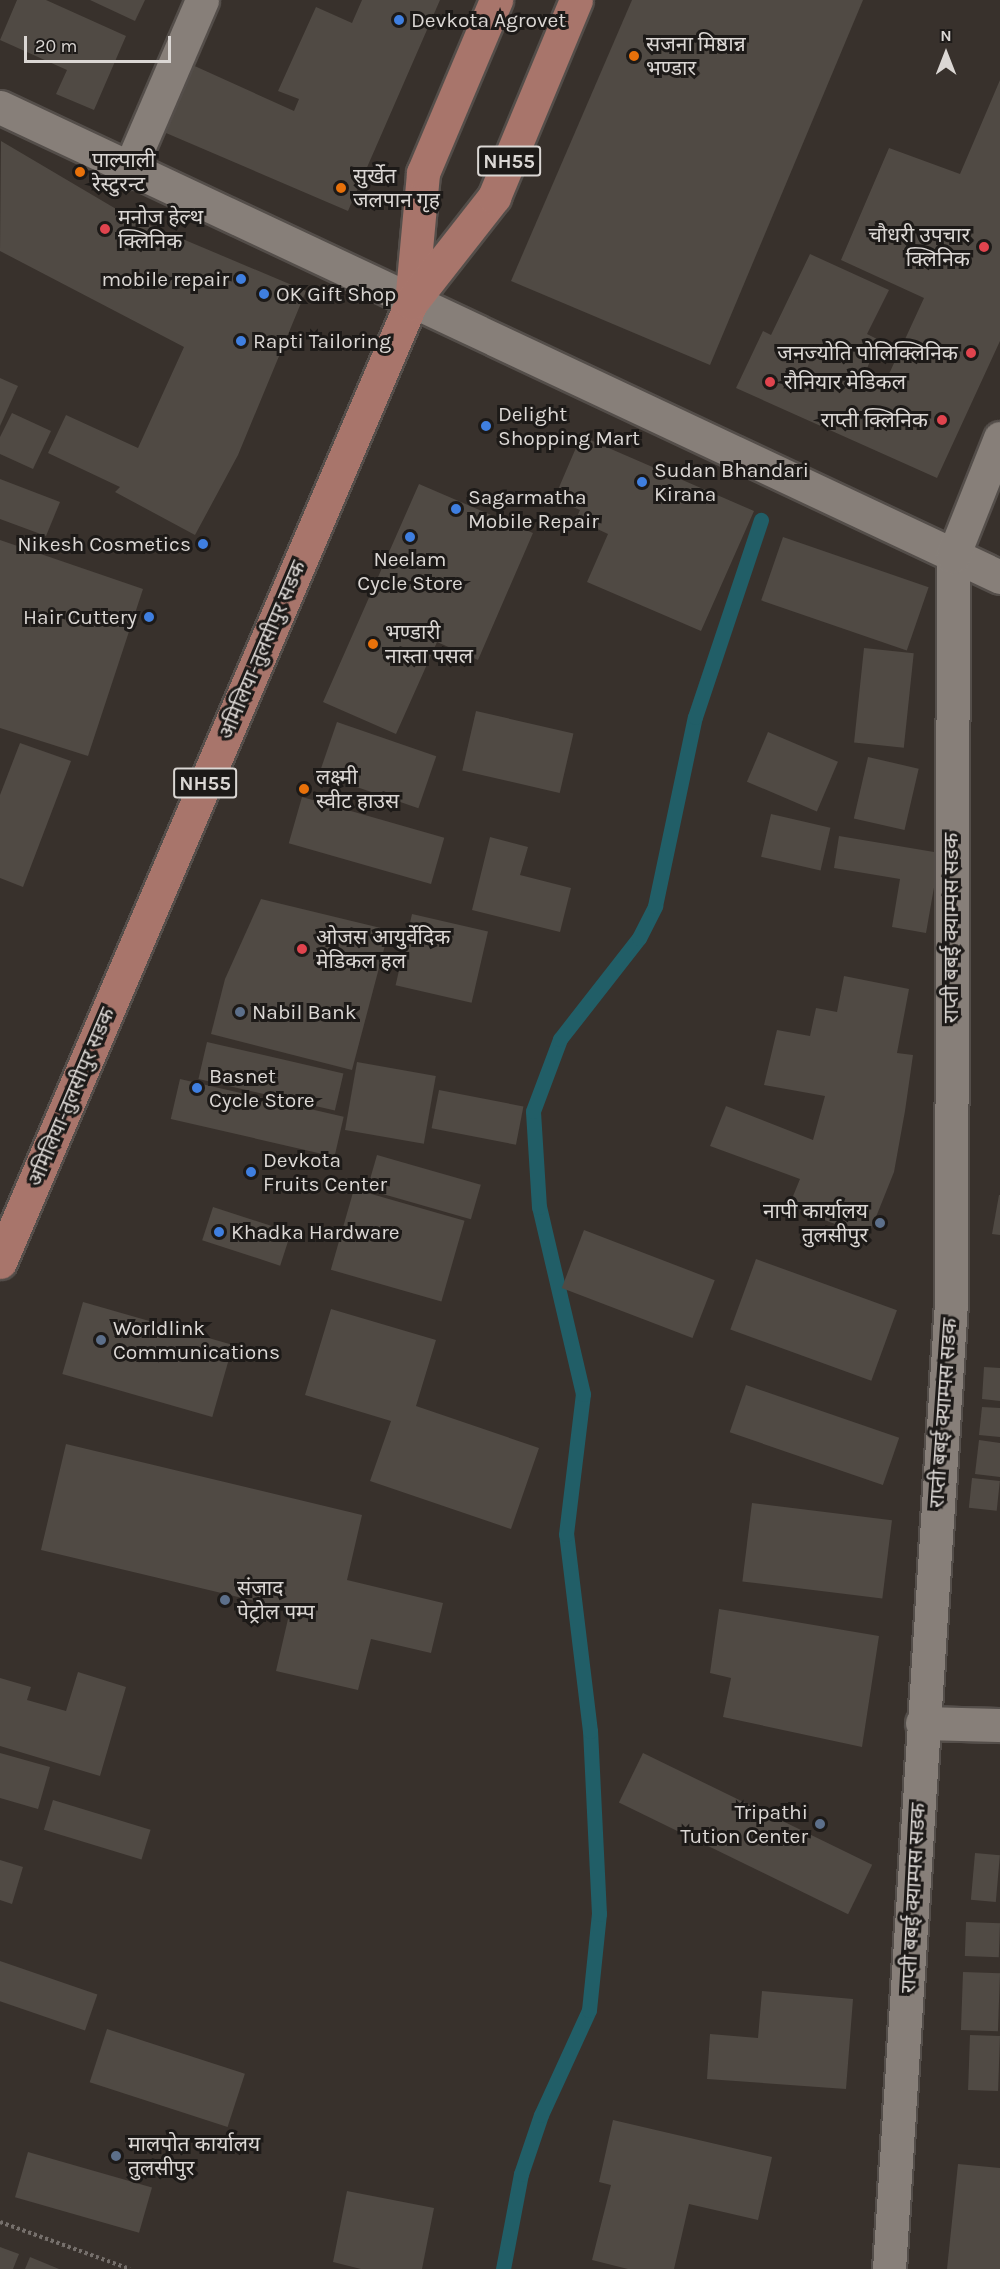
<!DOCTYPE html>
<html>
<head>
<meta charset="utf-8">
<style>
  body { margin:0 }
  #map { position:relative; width:1000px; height:2269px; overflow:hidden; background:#38312c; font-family:Karla,"Noto Sans Devanagari",sans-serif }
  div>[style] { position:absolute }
  .stream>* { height:15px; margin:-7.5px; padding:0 7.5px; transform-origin:7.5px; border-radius:7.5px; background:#215e67 }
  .building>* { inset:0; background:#504a44; transform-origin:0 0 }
  .path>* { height:4px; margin-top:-2px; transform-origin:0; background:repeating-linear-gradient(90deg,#756f6b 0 3px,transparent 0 6px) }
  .roads { filter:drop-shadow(2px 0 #544e4a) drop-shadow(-2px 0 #544e4a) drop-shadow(0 2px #544e4a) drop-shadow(0 -2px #544e4a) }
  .street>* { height:33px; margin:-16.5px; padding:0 16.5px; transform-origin:16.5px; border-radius:16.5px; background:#877f79 }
  .primary>* { height:33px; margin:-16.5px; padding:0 16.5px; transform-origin:16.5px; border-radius:16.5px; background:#a8756b }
  .dots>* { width:16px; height:16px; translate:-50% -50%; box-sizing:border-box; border:3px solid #1d1a18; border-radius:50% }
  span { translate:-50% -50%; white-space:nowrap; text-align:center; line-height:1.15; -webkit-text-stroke:6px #1d1a18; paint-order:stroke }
  .shield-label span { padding:2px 4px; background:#1d1a18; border:2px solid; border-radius:4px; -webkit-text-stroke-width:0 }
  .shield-label { font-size:20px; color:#dbd7d4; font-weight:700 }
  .poi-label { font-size:21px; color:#dbd7d4 }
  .left { translate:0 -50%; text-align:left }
  .right { translate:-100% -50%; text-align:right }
  .street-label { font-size:21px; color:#dbd7d4 }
  .north { position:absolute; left:916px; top:24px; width:60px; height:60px; -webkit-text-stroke:4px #1d1a18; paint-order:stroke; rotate:0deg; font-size:16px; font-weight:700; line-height:24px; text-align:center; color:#dbd7d4 }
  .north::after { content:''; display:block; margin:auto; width:21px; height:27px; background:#dbd7d4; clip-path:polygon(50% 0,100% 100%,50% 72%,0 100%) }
  .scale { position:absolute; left:24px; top:36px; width:147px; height:27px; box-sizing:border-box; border:3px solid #dbd7d4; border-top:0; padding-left:8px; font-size:18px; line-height:21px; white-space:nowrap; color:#dbd7d4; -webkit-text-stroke:4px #1d1a18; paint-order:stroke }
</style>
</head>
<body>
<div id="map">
  <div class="stream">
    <i style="left:503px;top:2269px;width:97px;rotate:-79.3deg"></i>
    <i style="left:521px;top:2174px;width:62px;rotate:-71.3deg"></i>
    <i style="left:541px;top:2115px;width:115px;rotate:-65.4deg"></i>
    <i style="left:589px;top:2010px;width:97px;rotate:-84.1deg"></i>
    <i style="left:599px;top:1914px;width:183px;rotate:-92.8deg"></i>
    <i style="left:590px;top:1731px;width:198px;rotate:-96.9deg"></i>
    <i style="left:566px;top:1534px;width:141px;rotate:-83.1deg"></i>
    <i style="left:583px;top:1394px;width:192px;rotate:-103.2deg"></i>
    <i style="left:539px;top:1207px;width:96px;rotate:-93.6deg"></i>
    <i style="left:533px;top:1111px;width:77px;rotate:-69.4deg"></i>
    <i style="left:560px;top:1039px;width:128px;rotate:-52deg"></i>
    <i style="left:639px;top:938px;width:36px;rotate:-63deg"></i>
    <i style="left:655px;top:906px;width:193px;rotate:-78.1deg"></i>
    <i style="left:695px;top:717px;width:208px;rotate:-71.5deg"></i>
  </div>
  <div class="building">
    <i style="clip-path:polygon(17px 0,46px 0,126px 36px,94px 110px,56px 94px,67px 70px,0 40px)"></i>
    <i style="clip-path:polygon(90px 0,145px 0,135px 21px)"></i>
    <i style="clip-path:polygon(362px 0,440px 0,348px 211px,159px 130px,188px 63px,294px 111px,299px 99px,278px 91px,316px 7px,352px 23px)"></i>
    <i style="clip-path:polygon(632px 0,863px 0,710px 365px,511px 281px)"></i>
    <i style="clip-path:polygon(1000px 80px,1000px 341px,937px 478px,736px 388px,763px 331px,771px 335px,810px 254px,889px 290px,867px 334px,879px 340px,863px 378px,883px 387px,924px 298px,841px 260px,889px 148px,960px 174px)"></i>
    <i style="clip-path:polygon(1px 141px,128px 216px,306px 291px,238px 455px,195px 535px,115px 492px,120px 487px,48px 453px,66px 415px,138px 448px,184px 347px,0 251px)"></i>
    <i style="clip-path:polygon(0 378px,18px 386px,0 426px)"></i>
    <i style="clip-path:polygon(12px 413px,51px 431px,33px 469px,0 454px,0 437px)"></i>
    <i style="clip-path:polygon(581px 436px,754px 511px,701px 631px,587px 582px,608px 534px,576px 519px,580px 510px,554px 499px)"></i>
    <i style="clip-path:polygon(0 479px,60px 502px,46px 536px,0 519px)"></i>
    <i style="clip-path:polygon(419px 484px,533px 533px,478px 660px,437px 642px,396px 734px,323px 702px)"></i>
    <i style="left:783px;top:537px;width:154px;height:67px;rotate:19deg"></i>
    <i style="clip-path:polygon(0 540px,143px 589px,88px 756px,0 728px)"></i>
    <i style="left:864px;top:648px;width:50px;height:95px;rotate:6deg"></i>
    <i style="left:476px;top:711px;width:100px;height:61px;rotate:13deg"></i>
    <i style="left:337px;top:722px;width:105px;height:55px;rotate:19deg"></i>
    <i style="left:768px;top:732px;width:76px;height:54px;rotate:23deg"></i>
    <i style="clip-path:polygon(20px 743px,71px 761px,23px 887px,0 878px,0 795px)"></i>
    <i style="left:868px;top:757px;width:52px;height:63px;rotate:13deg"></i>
    <i style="left:302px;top:797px;width:148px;height:48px;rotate:16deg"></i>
    <i style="left:771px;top:814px;width:61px;height:44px;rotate:13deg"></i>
    <i style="clip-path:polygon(839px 836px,940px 853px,926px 933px,892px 927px,900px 879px,834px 868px)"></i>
    <i style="clip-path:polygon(490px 837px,528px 847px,520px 875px,571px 888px,560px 932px,472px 910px)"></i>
    <i style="clip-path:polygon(261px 899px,389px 930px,352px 1070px,211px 1034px,225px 979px)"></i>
    <i style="left:412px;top:914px;width:78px;height:73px;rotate:13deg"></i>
    <i style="clip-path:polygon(844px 976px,909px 989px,897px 1053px,913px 1055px,905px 1111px,894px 1172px,868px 1237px,789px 1206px,800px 1179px,710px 1146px,726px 1106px,813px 1140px,825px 1096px,764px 1085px,777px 1030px,810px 1036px,816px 1008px,837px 1012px)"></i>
    <i style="left:207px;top:1042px;width:140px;height:38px;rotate:13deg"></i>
    <i style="left:357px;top:1062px;width:80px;height:69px;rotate:10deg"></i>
    <i style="left:180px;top:1079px;width:168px;height:41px;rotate:13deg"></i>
    <i style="left:439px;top:1090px;width:86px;height:39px;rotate:11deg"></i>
    <i style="left:377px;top:1155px;width:108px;height:36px;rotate:16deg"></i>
    <i style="left:354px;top:1189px;width:115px;height:84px;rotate:16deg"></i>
    <i style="clip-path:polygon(999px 1195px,1000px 1195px,1000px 1235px,992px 1234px)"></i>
    <i style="left:213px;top:1207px;width:82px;height:35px;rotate:18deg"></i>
    <i style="left:584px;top:1230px;width:140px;height:62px;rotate:21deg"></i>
    <i style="left:756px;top:1259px;width:150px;height:75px;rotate:20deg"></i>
    <i style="left:83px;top:1302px;width:156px;height:75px;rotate:16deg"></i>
    <i style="clip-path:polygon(331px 1309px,436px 1340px,416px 1406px,539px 1448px,511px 1529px,370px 1481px,391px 1421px,305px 1395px)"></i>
    <i style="clip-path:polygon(984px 1367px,1000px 1368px,1000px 1401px,982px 1399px)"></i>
    <i style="left:746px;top:1385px;width:162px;height:50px;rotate:19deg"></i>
    <i style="clip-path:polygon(982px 1407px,1000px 1408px,1000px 1437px,979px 1435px)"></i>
    <i style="clip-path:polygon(979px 1440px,1000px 1443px,1000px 1477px,975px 1474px)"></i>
    <i style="clip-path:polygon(66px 1444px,362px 1515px,347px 1580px,443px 1603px,431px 1653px,371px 1639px,358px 1690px,276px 1671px,288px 1619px,298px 1622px,301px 1612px,41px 1550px)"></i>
    <i style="left:972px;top:1478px;width:28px;height:30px;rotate:6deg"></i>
    <i style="left:752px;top:1503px;width:141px;height:79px;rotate:7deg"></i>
    <i style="clip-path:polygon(719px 1609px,879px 1636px,862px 1747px,723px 1717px,731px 1678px,710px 1673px)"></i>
    <i style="clip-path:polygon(78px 1672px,126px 1687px,100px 1776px,0 1746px,0 1678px,31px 1687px,27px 1700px,66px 1711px)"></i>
    <i style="clip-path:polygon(0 1753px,50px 1767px,38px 1809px,0 1798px)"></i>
    <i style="left:643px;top:1753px;width:255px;height:55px;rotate:26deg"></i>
    <i style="left:53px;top:1800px;width:102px;height:31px;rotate:17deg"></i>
    <i style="left:975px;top:1853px;width:25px;height:47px;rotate:5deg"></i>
    <i style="clip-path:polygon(0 1860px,23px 1867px,12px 1904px,0 1900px)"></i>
    <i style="left:966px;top:1922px;width:34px;height:34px;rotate:2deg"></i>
    <i style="left:0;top:1961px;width:103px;height:38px;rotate:19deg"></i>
    <i style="left:963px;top:1972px;width:37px;height:58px;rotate:2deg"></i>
    <i style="clip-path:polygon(762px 1991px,853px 1999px,846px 2089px,707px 2079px,710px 2034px,758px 2038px)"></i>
    <i style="left:107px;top:2029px;width:145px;height:56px;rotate:18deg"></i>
    <i style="left:970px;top:2035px;width:30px;height:55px;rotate:2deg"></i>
    <i style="clip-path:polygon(613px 2120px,772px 2157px,758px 2220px,689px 2204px,674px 2269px,628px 2269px,592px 2260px,611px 2185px,599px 2182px)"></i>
    <i style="left:28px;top:2152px;width:129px;height:47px;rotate:16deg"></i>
    <i style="clip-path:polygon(958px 2164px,1000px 2168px,1000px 2269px,947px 2269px)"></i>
    <i style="clip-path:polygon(347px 2191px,434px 2208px,422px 2269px,361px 2269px,333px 2262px)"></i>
    <i style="clip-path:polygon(0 2247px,19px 2254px,13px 2269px,0 2269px)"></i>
    <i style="clip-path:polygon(30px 2257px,59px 2269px,25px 2269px)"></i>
  </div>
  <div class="path">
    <i style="left:0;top:2222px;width:138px;rotate:19.9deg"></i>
  </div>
  <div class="roads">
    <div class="street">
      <i style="left:0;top:107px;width:1105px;rotate:25.17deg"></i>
      <i style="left:128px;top:172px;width:187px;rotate:-66.7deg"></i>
      <i style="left:922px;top:1723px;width:78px;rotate:1.5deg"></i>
      <i style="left:889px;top:2269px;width:969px;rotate:-86.33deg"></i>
      <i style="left:951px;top:1302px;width:746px;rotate:-89.85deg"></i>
      <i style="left:953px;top:556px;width:127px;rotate:-68.3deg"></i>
    </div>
    <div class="primary">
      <i style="left:411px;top:303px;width:131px;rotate:-84.7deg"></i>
      <i style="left:423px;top:173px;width:188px;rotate:-67.1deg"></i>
      <i style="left:0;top:1262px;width:1043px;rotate:-66.8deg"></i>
      <i style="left:411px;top:303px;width:135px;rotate:-51.9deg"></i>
      <i style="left:494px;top:197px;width:213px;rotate:-67.4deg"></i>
    </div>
  </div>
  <div class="dots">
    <i style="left:399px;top:20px;background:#3f7fe0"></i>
    <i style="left:634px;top:56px;background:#e8710a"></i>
    <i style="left:80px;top:172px;background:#e8710a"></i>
    <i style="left:341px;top:188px;background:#e8710a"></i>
    <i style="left:105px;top:229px;background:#e0444e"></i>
    <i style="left:984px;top:247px;background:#e0444e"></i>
    <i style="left:241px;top:279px;background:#3f7fe0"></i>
    <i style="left:264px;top:294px;background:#3f7fe0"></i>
    <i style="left:241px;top:341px;background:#3f7fe0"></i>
    <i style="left:971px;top:353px;background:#e0444e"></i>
    <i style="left:770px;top:382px;background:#e0444e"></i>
    <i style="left:942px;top:420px;background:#e0444e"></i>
    <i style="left:486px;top:426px;background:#3f7fe0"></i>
    <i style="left:642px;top:482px;background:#3f7fe0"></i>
    <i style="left:456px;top:509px;background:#3f7fe0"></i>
    <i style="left:410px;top:537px;background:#3f7fe0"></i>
    <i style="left:203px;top:544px;background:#3f7fe0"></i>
    <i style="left:149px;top:617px;background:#3f7fe0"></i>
    <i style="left:373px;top:644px;background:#e8710a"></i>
    <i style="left:304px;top:789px;background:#e8710a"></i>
    <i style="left:302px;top:949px;background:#e0444e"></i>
    <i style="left:240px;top:1012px;background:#5c6f8a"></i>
    <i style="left:197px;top:1088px;background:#3f7fe0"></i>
    <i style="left:251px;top:1172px;background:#3f7fe0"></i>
    <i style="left:880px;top:1223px;background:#5c6f8a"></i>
    <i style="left:219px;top:1232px;background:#3f7fe0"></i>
    <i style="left:101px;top:1340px;background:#5c6f8a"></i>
    <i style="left:225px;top:1600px;background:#5c6f8a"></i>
    <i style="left:820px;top:1824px;background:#5c6f8a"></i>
    <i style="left:116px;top:2156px;background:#5c6f8a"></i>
  </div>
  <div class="shield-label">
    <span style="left:509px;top:161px">NH55</span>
    <span style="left:205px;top:783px">NH55</span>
  </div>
  <div class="poi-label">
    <span class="left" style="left:411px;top:20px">Devkota Agrovet</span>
    <span class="left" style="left:646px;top:56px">सजना मिष्ठान्न<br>भण्डार</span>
    <span class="left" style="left:92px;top:172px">पाल्पाली<br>रेस्टुरन्ट</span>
    <span class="left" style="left:353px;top:188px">सुर्खेत<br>जलपान गृह</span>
    <span class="left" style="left:118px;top:229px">मनोज हेल्थ<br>क्लिनिक</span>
    <span class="right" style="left:970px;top:247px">चौधरी उपचार<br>क्लिनिक</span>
    <span class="right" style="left:229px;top:279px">mobile repair</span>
    <span class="left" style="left:276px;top:294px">OK Gift Shop</span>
    <span class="left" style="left:253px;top:341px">Rapti Tailoring</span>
    <span class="right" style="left:958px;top:353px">जनज्योति पोलिक्लिनिक</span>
    <span class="left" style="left:784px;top:382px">रौनियार मेडिकल</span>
    <span class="left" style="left:498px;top:426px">Delight<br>Shopping Mart</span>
    <span class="right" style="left:928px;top:420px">राप्ती क्लिनिक</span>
    <span class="left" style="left:654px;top:482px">Sudan Bhandari<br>Kirana</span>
    <span class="left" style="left:468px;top:509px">Sagarmatha<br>Mobile Repair</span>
    <span class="right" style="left:191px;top:544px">Nikesh Cosmetics</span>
    <span style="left:410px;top:571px">Neelam<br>Cycle Store</span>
    <span class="right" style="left:137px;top:617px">Hair Cuttery</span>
    <span class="left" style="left:385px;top:644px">भण्डारी<br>नास्ता पसल</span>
    <span class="left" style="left:316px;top:789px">लक्ष्मी<br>स्वीट हाउस</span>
    <span class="left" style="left:316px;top:949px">ओजस आयुर्वेदिक<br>मेडिकल हल</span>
    <span class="left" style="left:252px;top:1012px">Nabil Bank</span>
    <span class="left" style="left:209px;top:1088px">Basnet<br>Cycle Store</span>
    <span class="left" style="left:263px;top:1172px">Devkota<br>Fruits Center</span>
    <span class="right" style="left:868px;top:1223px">नापी कार्यालय<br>तुलसीपुर</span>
    <span class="left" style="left:231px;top:1232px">Khadka Hardware</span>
    <span class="left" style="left:113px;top:1340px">Worldlink<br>Communications</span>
    <span class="left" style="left:237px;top:1600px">संजाद<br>पेट्रोल पम्प</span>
    <span class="right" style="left:808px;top:1824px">Tripathi<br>Tution Center</span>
    <span class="left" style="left:128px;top:2156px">मालपोत कार्यालय<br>तुलसीपुर</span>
  </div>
  <div class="street-label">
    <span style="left:262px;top:650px;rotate:-67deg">अमिलिया-तुलसीपुर सडक</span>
    <span style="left:951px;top:928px;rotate:-90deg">राप्ती बबई क्याम्पस सडक</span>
    <span style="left:71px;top:1097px;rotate:-67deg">अमिलिया-तुलसीपुर सडक</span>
    <span style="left:943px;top:1413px;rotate:-86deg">राप्ती बबई क्याम्पस सडक</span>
    <span style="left:913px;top:1898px;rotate:-87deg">राप्ती बबई क्याम्पस सडक</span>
  </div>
  <div class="north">N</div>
  <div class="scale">20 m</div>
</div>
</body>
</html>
